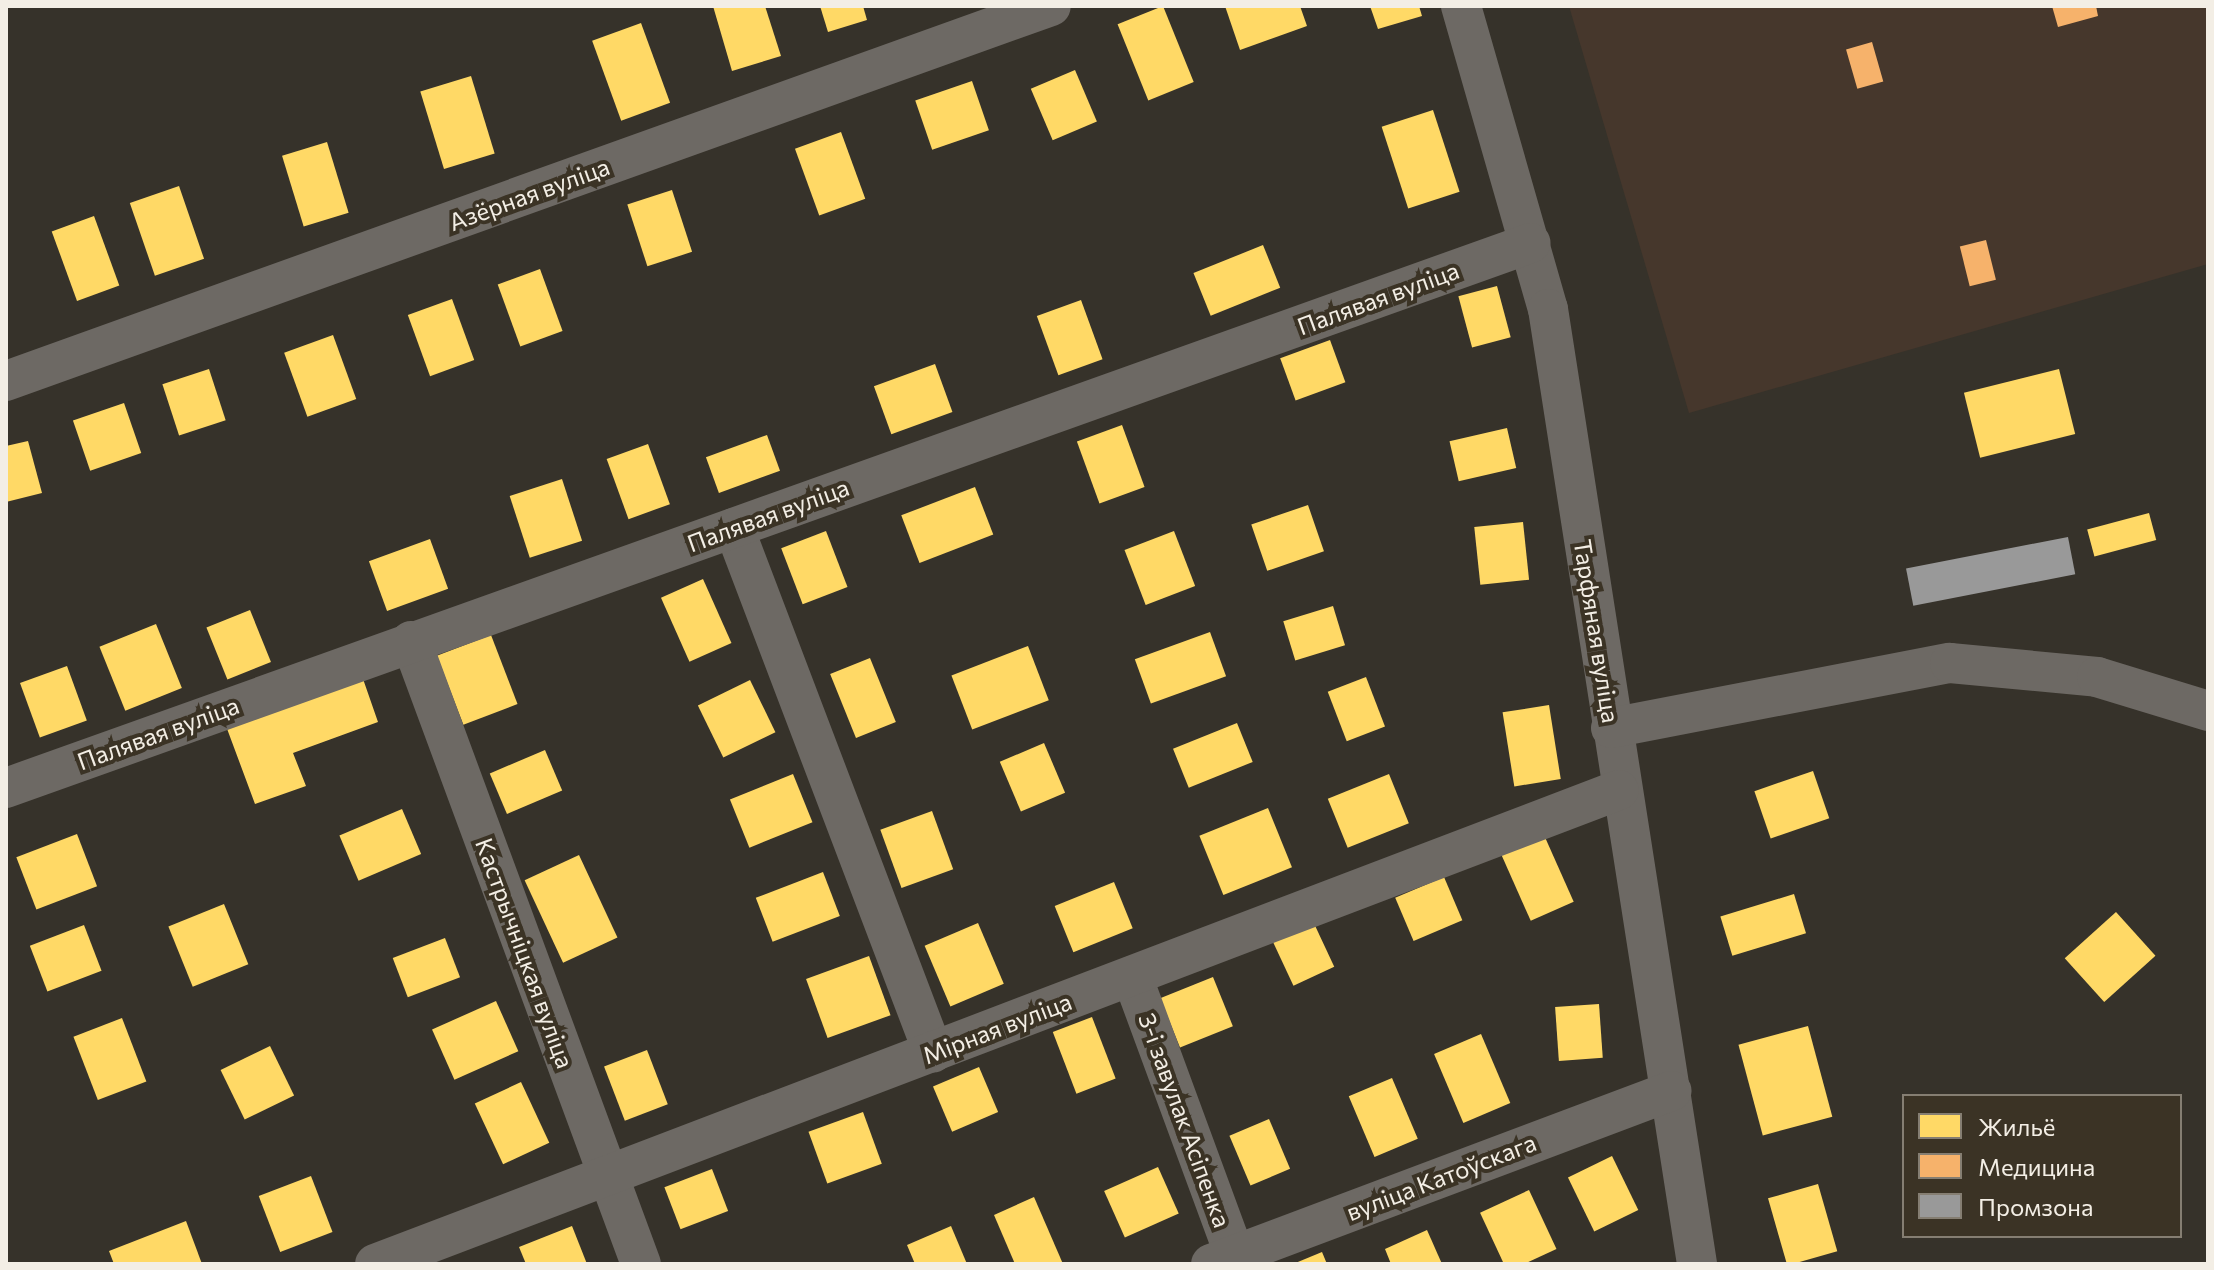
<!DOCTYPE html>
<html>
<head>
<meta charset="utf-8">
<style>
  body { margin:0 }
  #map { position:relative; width:2214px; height:1270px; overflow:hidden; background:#36322a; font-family:Commissioner,sans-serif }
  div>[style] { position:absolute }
  .medical>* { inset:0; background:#46372c }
  .homes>* { inset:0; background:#ffd966; transform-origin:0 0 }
  .health>* { inset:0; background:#f6b26b; transform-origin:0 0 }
  .industry>* { inset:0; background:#999; transform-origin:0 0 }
  .minor>* { height:40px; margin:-20px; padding:0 20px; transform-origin:20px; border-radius:20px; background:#6d6964 }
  span { translate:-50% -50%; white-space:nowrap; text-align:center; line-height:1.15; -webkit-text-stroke:8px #3b3325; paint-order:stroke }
  .street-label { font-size:24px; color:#f3eee5 }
  .frame { position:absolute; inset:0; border:8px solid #f3eee5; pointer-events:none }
  .legend { position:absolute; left:1902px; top:1094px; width:280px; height:144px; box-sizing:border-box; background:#3b3325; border:2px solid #857e72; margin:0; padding:10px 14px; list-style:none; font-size:24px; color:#f3eee5 }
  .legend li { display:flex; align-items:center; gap:16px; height:40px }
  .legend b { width:40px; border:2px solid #857e72 }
</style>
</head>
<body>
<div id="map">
  <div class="medical">
    <i style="clip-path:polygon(1569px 6px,2208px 6px,2208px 264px,1689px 413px)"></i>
  </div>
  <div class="homes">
    <i style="clip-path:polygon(713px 6px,765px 6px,781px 56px,732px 71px)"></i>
    <i style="clip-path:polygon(820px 6px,863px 6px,867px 20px,828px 32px)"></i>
    <i style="left:1163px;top:6px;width:82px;height:49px;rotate:68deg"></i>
    <i style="clip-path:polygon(1225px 6px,1300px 6px,1307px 26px,1240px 50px)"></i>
    <i style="clip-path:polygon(1370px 6px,1419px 6px,1422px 16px,1378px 29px)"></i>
    <i style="left:641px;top:23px;width:85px;height:52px;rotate:70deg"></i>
    <i style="left:1075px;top:70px;width:56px;height:48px;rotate:67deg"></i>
    <i style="left:471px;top:76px;width:81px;height:53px;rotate:73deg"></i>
    <i style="left:972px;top:81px;width:52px;height:60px;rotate:71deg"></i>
    <i style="left:1433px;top:110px;width:86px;height:54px;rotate:72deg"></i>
    <i style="left:841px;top:132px;width:71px;height:49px;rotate:70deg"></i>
    <i style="left:327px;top:142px;width:74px;height:47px;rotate:73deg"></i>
    <i style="left:179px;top:186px;width:77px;height:52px;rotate:71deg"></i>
    <i style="left:672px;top:190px;width:65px;height:47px;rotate:72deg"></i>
    <i style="left:94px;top:216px;width:74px;height:45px;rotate:70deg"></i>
    <i style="left:1263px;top:245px;width:46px;height:75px;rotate:68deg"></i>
    <i style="left:540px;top:269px;width:66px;height:45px;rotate:70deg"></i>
    <i style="left:1497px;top:286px;width:53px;height:40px;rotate:75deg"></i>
    <i style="left:452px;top:299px;width:65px;height:47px;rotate:70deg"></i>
    <i style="left:1081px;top:300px;width:63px;height:47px;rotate:70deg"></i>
    <i style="left:333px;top:335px;width:68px;height:52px;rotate:70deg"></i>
    <i style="left:1330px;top:340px;width:45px;height:53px;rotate:70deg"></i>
    <i style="left:935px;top:364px;width:51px;height:65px;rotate:70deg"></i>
    <i style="left:209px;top:369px;width:54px;height:49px;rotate:72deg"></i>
    <i style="left:2059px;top:369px;width:67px;height:98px;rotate:76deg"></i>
    <i style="left:124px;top:403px;width:53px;height:54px;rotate:71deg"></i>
    <i style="left:1122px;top:425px;width:66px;height:48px;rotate:70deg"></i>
    <i style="left:1507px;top:428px;width:41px;height:59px;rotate:77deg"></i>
    <i style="left:767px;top:435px;width:38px;height:65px;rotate:70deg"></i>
    <i style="clip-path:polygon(28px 441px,42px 493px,6px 502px,6px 446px)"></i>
    <i style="left:648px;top:444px;width:64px;height:44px;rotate:70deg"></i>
    <i style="left:562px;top:479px;width:65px;height:55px;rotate:72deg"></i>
    <i style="left:975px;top:487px;width:51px;height:79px;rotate:69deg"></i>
    <i style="left:1308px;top:505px;width:49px;height:60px;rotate:71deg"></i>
    <i style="left:2149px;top:513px;width:28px;height:64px;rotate:75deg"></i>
    <i style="left:1523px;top:522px;width:58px;height:49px;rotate:84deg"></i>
    <i style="left:826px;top:531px;width:60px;height:48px;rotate:69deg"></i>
    <i style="left:1174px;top:531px;width:59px;height:53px;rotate:69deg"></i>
    <i style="left:430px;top:539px;width:53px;height:65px;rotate:70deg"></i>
    <i style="left:703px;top:579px;width:70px;height:46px;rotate:66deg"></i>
    <i style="left:1333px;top:606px;width:41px;height:52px;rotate:73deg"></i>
    <i style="left:250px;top:610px;width:56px;height:47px;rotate:68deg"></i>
    <i style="left:156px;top:624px;width:69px;height:61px;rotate:68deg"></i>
    <i style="left:1210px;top:632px;width:47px;height:80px;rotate:70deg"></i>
    <i style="left:491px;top:635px;width:74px;height:58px;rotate:69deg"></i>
    <i style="left:1028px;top:646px;width:58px;height:82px;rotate:69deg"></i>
    <i style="left:870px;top:658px;width:69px;height:43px;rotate:68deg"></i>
    <i style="left:67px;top:666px;width:58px;height:50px;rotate:70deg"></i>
    <i style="clip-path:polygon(362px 676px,378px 722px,293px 753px,306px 786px,255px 804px,226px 726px)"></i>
    <i style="left:1366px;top:677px;width:53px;height:41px;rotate:69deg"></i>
    <i style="left:750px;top:680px;width:58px;height:58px;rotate:64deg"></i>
    <i style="left:1549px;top:705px;width:75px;height:47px;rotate:81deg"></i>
    <i style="left:1237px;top:723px;width:42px;height:69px;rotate:68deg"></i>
    <i style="left:1044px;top:743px;width:54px;height:48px;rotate:67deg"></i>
    <i style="left:545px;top:750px;width:44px;height:60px;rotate:67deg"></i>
    <i style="left:1813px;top:771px;width:50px;height:62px;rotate:71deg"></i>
    <i style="left:793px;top:774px;width:52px;height:68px;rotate:68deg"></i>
    <i style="left:1389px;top:774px;width:53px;height:66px;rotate:68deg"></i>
    <i style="left:1268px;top:808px;width:64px;height:74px;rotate:68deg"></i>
    <i style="left:402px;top:809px;width:49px;height:68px;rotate:67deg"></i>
    <i style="left:932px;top:811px;width:62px;height:55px;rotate:70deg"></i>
    <i style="left:77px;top:834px;width:56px;height:65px;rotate:69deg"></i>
    <i style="left:1544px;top:835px;width:73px;height:47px;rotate:66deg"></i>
    <i style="left:579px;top:855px;width:91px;height:60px;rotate:65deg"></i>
    <i style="left:823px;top:872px;width:47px;height:72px;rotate:69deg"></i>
    <i style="left:1444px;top:877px;width:47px;height:53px;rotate:67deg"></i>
    <i style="left:1114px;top:882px;width:50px;height:64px;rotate:68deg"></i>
    <i style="left:1794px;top:894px;width:41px;height:77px;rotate:73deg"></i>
    <i style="left:224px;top:904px;width:65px;height:60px;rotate:68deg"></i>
    <i style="left:2116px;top:912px;width:59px;height:69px;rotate:48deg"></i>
    <i style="left:1311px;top:917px;width:55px;height:45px;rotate:65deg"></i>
    <i style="left:978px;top:923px;width:66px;height:58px;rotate:67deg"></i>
    <i style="left:84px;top:925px;width:49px;height:58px;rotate:69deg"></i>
    <i style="left:445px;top:938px;width:42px;height:56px;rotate:69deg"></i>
    <i style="left:869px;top:956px;width:63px;height:67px;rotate:70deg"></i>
    <i style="left:1213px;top:977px;width:53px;height:57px;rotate:68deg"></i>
    <i style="left:496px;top:1001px;width:55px;height:70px;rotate:66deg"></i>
    <i style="left:1599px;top:1004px;width:54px;height:44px;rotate:86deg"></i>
    <i style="left:1092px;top:1017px;width:66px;height:42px;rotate:69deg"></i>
    <i style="left:122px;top:1018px;width:68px;height:52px;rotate:69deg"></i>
    <i style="left:1808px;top:1026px;width:94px;height:72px;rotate:75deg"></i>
    <i style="left:1481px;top:1034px;width:75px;height:51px;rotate:67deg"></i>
    <i style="left:270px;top:1046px;width:55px;height:55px;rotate:64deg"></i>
    <i style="left:647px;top:1050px;width:58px;height:46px;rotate:69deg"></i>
    <i style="left:979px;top:1067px;width:49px;height:50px;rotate:67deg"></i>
    <i style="left:1392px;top:1078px;width:66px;height:47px;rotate:67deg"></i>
    <i style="left:521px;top:1082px;width:67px;height:51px;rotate:65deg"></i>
    <i style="left:863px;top:1112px;width:55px;height:58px;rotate:70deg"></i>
    <i style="left:1269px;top:1119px;width:54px;height:43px;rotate:67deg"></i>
    <i style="left:1612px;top:1156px;width:60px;height:49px;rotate:64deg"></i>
    <i style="left:1158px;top:1167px;width:51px;height:59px;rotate:66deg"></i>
    <i style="left:712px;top:1169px;width:45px;height:51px;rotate:69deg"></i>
    <i style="left:311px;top:1176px;width:60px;height:56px;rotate:69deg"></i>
    <i style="left:1818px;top:1184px;width:70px;height:52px;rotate:74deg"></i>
    <i style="left:1529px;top:1190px;width:65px;height:54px;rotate:65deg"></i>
    <i style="clip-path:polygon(1034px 1197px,1063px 1264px,1015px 1264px,994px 1215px)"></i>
    <i style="clip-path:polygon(186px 1221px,202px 1264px,114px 1264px,109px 1251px)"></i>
    <i style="clip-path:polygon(572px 1226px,587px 1264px,526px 1264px,519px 1247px)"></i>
    <i style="clip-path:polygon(951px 1226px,967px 1264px,915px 1264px,907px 1245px)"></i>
    <i style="clip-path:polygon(1427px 1230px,1442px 1264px,1391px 1264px,1385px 1249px)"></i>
    <i style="clip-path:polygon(1322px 1252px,1327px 1264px,1293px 1264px)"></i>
  </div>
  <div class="health">
    <i style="clip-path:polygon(2052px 6px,2096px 6px,2098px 16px,2058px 27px)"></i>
    <i style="left:1872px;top:42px;width:41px;height:27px;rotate:74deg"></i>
    <i style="left:1986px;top:240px;width:41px;height:27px;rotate:76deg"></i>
  </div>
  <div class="industry">
    <i style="left:2068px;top:537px;width:38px;height:165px;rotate:79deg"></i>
  </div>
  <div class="minor">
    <i style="left:1461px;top:6px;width:315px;rotate:74deg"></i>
    <i style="left:1548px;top:309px;width:967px;rotate:81.13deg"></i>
    <i style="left:6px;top:381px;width:1110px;rotate:-19.74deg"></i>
    <i style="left:734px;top:528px;width:561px;rotate:69.2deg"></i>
    <i style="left:411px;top:641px;width:664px;rotate:69.74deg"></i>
    <i style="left:1611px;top:728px;width:345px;rotate:-10.9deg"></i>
    <i style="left:1950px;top:663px;width:148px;rotate:5.4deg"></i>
    <i style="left:2097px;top:677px;width:116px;rotate:17deg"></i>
    <i style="left:6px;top:788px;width:1619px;rotate:-19.67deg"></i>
    <i style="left:1132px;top:976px;width:307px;rotate:69.8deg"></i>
    <i style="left:375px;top:1264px;width:1331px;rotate:-20.86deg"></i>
    <i style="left:1211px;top:1264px;width:492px;rotate:-20.6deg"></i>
  </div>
  <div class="street-label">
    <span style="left:529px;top:194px;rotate:-20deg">Азёрная вуліца</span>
    <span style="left:1378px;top:298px;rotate:-20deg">Палявая вуліца</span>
    <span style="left:768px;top:515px;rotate:-20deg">Палявая вуліца</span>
    <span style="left:1597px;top:631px;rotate:81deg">Тарфяная вуліца</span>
    <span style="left:158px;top:733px;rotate:-20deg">Палявая вуліца</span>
    <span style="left:525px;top:953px;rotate:70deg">Кастрычніцкая вуліца</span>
    <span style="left:997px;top:1028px;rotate:-21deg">Мірная вуліца</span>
    <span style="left:1185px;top:1120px;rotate:70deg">3-і завулак Асіпенка</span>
    <span style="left:1441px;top:1177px;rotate:-21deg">вуліца Катоўскага</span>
  </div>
  <div class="frame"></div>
  <ul class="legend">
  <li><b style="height:22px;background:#ffd966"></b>Жильё</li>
  <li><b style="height:22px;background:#f6b26b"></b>Медицина</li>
  <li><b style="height:22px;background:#999"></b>Промзона</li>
  </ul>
</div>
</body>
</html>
